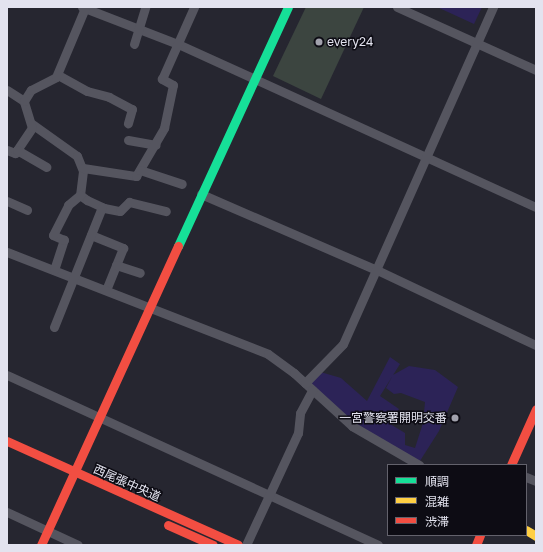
<!DOCTYPE html>
<html>
<head>
<meta charset="utf-8">
<style>
  body { margin:0 }
  #map { position:relative; width:543px; height:552px; overflow:hidden; background:#262630; font-family:"Golos Text","Noto Sans JP",sans-serif }
  div>[style] { position:absolute }
  .green>* { inset:0; background:#2c2357 }
  .building>* { inset:0; background:#3c4540 }
  .street>* { height:9px; margin:-4.5px; padding:0 4.5px; transform-origin:4.5px; border-radius:4.5px; background:#55555f }
  .fast>* { height:9px; margin:-4.5px; padding:0 4.5px; transform-origin:4.5px; border-radius:4.5px; background:#16e098 }
  .slow>* { height:9px; margin:-4.5px; padding:0 4.5px; transform-origin:4.5px; border-radius:4.5px; background:#ffcf43 }
  .jam>* { height:9px; margin:-4.5px; padding:0 4.5px; transform-origin:4.5px; border-radius:4.5px; background:#f24e42 }
  .dots>* { width:11px; height:11px; translate:-50% -50%; box-sizing:border-box; border:2px solid #0d0c14; border-radius:50% }
  span { translate:-50% -50%; white-space:nowrap; text-align:center; line-height:1.15; -webkit-text-stroke:3px #0d0c14; paint-order:stroke }
  .poi-label { font-size:12px; color:#e3e3ef }
  .left { translate:0 -50%; text-align:left }
  .right { translate:-100% -50%; text-align:right }
  .street-label { font-size:12px; color:#e3e3ef }
  .frame { position:absolute; inset:0; border:8px solid #e3e3ef; pointer-events:none }
  .legend { position:absolute; left:387px; top:464px; width:140px; height:72px; box-sizing:border-box; background:#0d0c14; border:1px solid #63626c; margin:0; padding:5px 7px; list-style:none; font-size:12px; color:#e3e3ef }
  .legend li { display:flex; align-items:center; gap:8px; height:20px }
  .legend b { width:20px; border:1px solid #63626c }
</style>
</head>
<body>
<div id="map">
  <div class="green">
    <i style="clip-path:polygon(437px 7px,482px 7px,474px 24px)"></i>
    <i style="clip-path:polygon(390px 357px,400px 364px,380px 396px,399px 409px,390px 424px,405px 433px,405px 445px,415px 448px,423px 423px,425px 402px,401px 393px,394px 394px,386px 388px,393px 375px,409px 366px,435px 370px,458px 387px,439px 431px,418px 464px,352px 426px,305px 383px,317px 371px,341px 378px,367px 401px)"></i>
  </div>
  <div class="building">
    <i style="clip-path:polygon(306px 7px,364px 7px,321px 99px,273px 76px)"></i>
  </div>
  <div class="street">
    <i style="left:82px;top:7px;width:103px;rotate:21.1deg"></i>
    <i style="left:178px;top:44px;width:393px;rotate:24.5deg"></i>
    <i style="left:397px;top:7px;width:153px;rotate:24.4deg"></i>
    <i style="left:134px;top:44px;width:39px;rotate:-73deg"></i>
    <i style="left:58px;top:75px;width:33px;rotate:29deg"></i>
    <i style="left:87px;top:91px;width:23px;rotate:15deg"></i>
    <i style="left:109px;top:97px;width:26px;rotate:28deg"></i>
    <i style="left:132px;top:109px;width:15px;rotate:106deg"></i>
    <i style="left:7px;top:90px;width:20px;rotate:33deg"></i>
    <i style="left:32px;top:124px;width:55px;rotate:35.4deg"></i>
    <i style="left:77px;top:156px;width:16px;rotate:68deg"></i>
    <i style="left:83px;top:171px;width:24px;rotate:97deg"></i>
    <i style="left:80px;top:195px;width:9px;rotate:36deg"></i>
    <i style="left:87px;top:200px;width:19px;rotate:25deg"></i>
    <i style="left:104px;top:208px;width:16px;rotate:11deg"></i>
    <i style="left:120px;top:211px;width:13px;rotate:-45deg"></i>
    <i style="left:129px;top:202px;width:38px;rotate:14deg"></i>
    <i style="left:128px;top:140px;width:28px;rotate:10deg"></i>
    <i style="left:7px;top:150px;width:9px;rotate:21deg"></i>
    <i style="left:15px;top:153px;width:30px;rotate:-56deg"></i>
    <i style="left:32px;top:128px;width:28px;rotate:-107deg"></i>
    <i style="left:24px;top:101px;width:13px;rotate:-58deg"></i>
    <i style="left:31px;top:90px;width:28px;rotate:-27deg"></i>
    <i style="left:56px;top:77px;width:75px;rotate:-67.2deg"></i>
    <i style="left:17px;top:150px;width:34px;rotate:30deg"></i>
    <i style="left:83px;top:168px;width:54px;rotate:8.6deg"></i>
    <i style="left:136px;top:176px;width:56px;rotate:-59.7deg"></i>
    <i style="left:164px;top:128px;width:44px;rotate:-78.2deg"></i>
    <i style="left:173px;top:85px;width:13px;rotate:-151deg"></i>
    <i style="left:162px;top:79px;width:79px;rotate:-66deg"></i>
    <i style="left:140px;top:170px;width:44px;rotate:18.4deg"></i>
    <i style="left:201px;top:194px;width:192px;rotate:23.4deg"></i>
    <i style="left:377px;top:270px;width:176px;rotate:25.3deg"></i>
    <i style="left:7px;top:201px;width:22px;rotate:24deg"></i>
    <i style="left:91px;top:235px;width:35px;rotate:22deg"></i>
    <i style="left:123px;top:248px;width:45px;rotate:112deg"></i>
    <i style="left:7px;top:252px;width:280px;rotate:21.3deg"></i>
    <i style="left:268px;top:354px;width:32px;rotate:36deg"></i>
    <i style="left:294px;top:373px;width:79px;rotate:42.4deg"></i>
    <i style="left:352px;top:426px;width:78px;rotate:30.2deg"></i>
    <i style="left:116px;top:265px;width:25px;rotate:18deg"></i>
    <i style="left:54px;top:270px;width:32px;rotate:-72deg"></i>
    <i style="left:64px;top:240px;width:12px;rotate:-156deg"></i>
    <i style="left:53px;top:235px;width:34px;rotate:-63deg"></i>
    <i style="left:68px;top:205px;width:16px;rotate:-40deg"></i>
    <i style="left:54px;top:327px;width:129px;rotate:-68.2deg"></i>
    <i style="left:7px;top:375px;width:408px;rotate:24.6deg"></i>
    <i style="left:305px;top:383px;width:54px;rotate:-45.7deg"></i>
    <i style="left:343px;top:344px;width:369px;rotate:-66deg"></i>
    <i style="left:526px;top:477px;width:11px;rotate:22deg"></i>
    <i style="left:7px;top:512px;width:78px;rotate:24.9deg"></i>
    <i style="left:246px;top:545px;width:123px;rotate:-65.1deg"></i>
    <i style="left:298px;top:433px;width:20px;rotate:-84deg"></i>
    <i style="left:300px;top:413px;width:26px;rotate:-62deg"></i>
  </div>
  <div class="fast">
    <i style="left:178px;top:246px;width:263px;rotate:-65.3deg"></i>
  </div>
  <div class="slow">
    <i style="left:526px;top:530px;width:12px;rotate:31deg"></i>
  </div>
  <div class="jam">
    <i style="left:7px;top:441px;width:253px;rotate:24.2deg"></i>
    <i style="left:511px;top:465px;width:61px;rotate:-65.9deg"></i>
    <i style="left:168px;top:525px;width:49px;rotate:24deg"></i>
    <i style="left:41px;top:545px;width:329px;rotate:-65.4deg"></i>
    <i style="left:476px;top:545px;width:11px;rotate:-68deg"></i>
  </div>
  <div class="dots">
    <i style="left:319px;top:42px;background:#a1a1ac"></i>
    <i style="left:455px;top:418px;background:#a1a1ac"></i>
  </div>
  <div class="poi-label">
    <span class="left" style="left:327px;top:42px">every24</span>
    <span class="right" style="left:447px;top:418px">一宮警察署開明交番</span>
  </div>
  <div class="street-label">
    <span style="left:127px;top:483px;rotate:24deg">西尾張中央道</span>
  </div>
  <div class="frame"></div>
  <ul class="legend">
  <li><b style="height:5px;background:#16e098"></b>順調</li>
  <li><b style="height:5px;background:#ffcf43"></b>混雑</li>
  <li><b style="height:5px;background:#f24e42"></b>渋滞</li>
  </ul>
</div>
</body>
</html>
